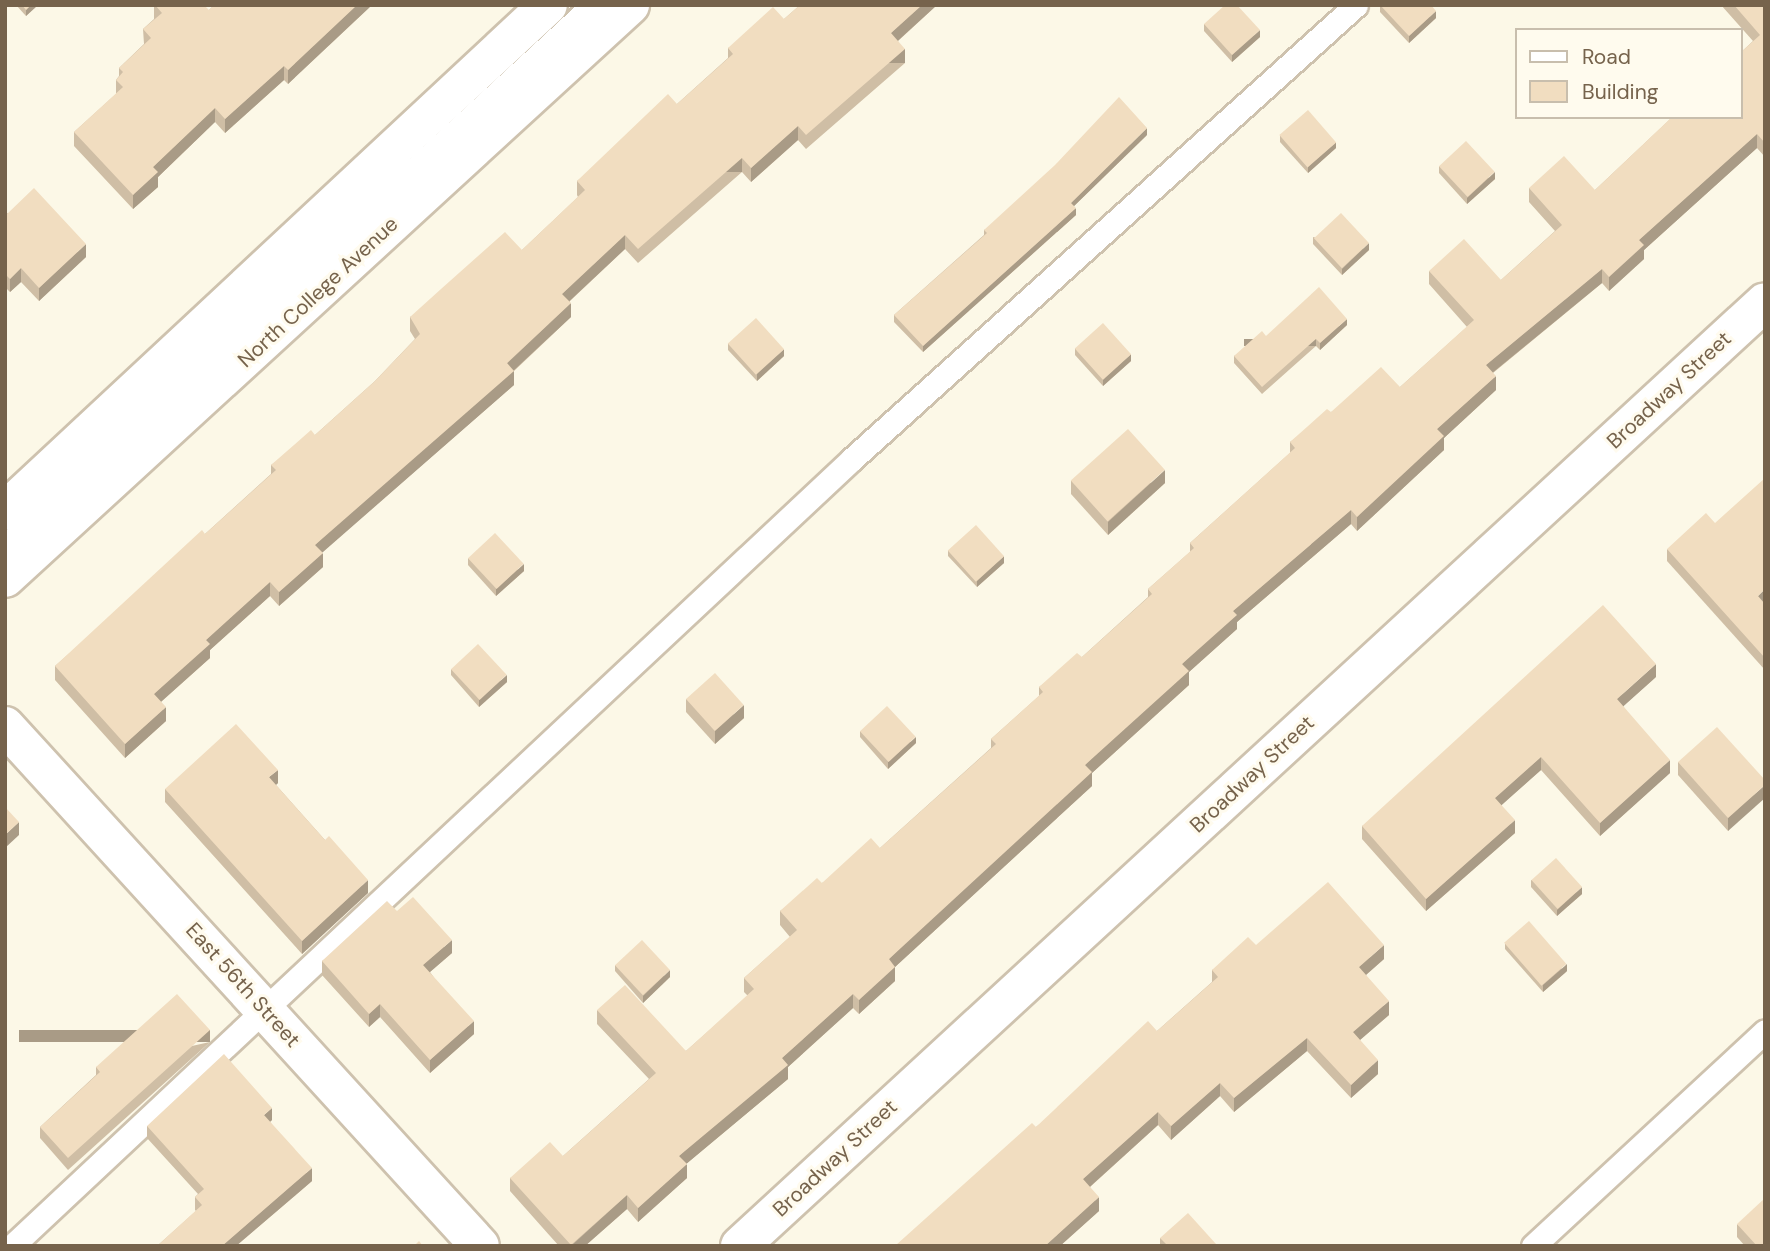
<!DOCTYPE html>
<html>
<head>
<meta charset="utf-8">
<style>
  body { margin:0 }
  #map { position:relative; width:1770px; height:1251px; overflow:hidden; background:#fcf8e7; font-family:"DM Sans",sans-serif }
  div>[style] { position:absolute }
  .roads { filter:drop-shadow(2px 0 #cec2ae) drop-shadow(-2px 0 #cec2ae) drop-shadow(0 2px #cec2ae) drop-shadow(0 -2px #cec2ae) }
  .lane>* { height:23px; margin:-11.5px; padding:0 11.5px; transform-origin:11.5px; border-radius:11.5px; background:#fff }
  .street>* { height:38px; margin:-19px; padding:0 19px; transform-origin:19px; border-radius:19px; background:#fff }
  .secondary>* { height:38px; margin:-19px; padding:0 19px; transform-origin:19px; border-radius:19px; background:#fff }
  .wall>* { inset:0; background:#cfbea5 }
  .shaded-wall>* { inset:0; background:#a99b86; transform-origin:0 0 }
  .building>* { inset:0; background:#f1ddc0; transform-origin:0 0 }
  span { translate:-50% -50%; white-space:nowrap; text-align:center; line-height:1.15; -webkit-text-stroke:6px #fffbee; paint-order:stroke }
  .street-label { font-size:21px; color:#76634c }
  .frame { position:absolute; inset:0; border:7px solid #76634c; pointer-events:none }
  .legend { position:absolute; left:1515px; top:28px; width:228px; height:91px; box-sizing:border-box; background:#fffbee; border:2px solid #c8bead; margin:0; padding:9px 12px; list-style:none; font-size:21px; color:#76634c }
  .legend li { display:flex; align-items:center; gap:14px; height:35px }
  .legend b { width:35px; border:2px solid #c8bead }
</style>
</head>
<body>
<div id="map">
  <div class="roads">
    <div class="lane">
      <i style="left:5px;top:547px;width:800px;rotate:-42.67deg"></i>
      <i style="left:12px;top:1246px;width:1151px;rotate:-43.13deg"></i>
      <i style="left:852px;top:459px;width:678px;rotate:-42.01deg"></i>
      <i style="left:1533px;top:1246px;width:316px;rotate:-42.8deg"></i>
    </div>
    <div class="street">
      <i style="left:5px;top:726px;width:704px;rotate:47.59deg"></i>
      <i style="left:740px;top:1246px;width:1393px;rotate:-42.64deg"></i>
    </div>
    <div class="secondary">
      <i style="left:5px;top:511px;width:742px;rotate:-42.98deg"></i>
      <i style="left:5px;top:578px;width:848px;rotate:-42.51deg"></i>
    </div>
  </div>
  <div class="wall">
    <i style="clip-path:polygon(16px 5px,38px 5px,26px 16px)"></i>
    <i style="clip-path:polygon(154px 5px,209px 10px,214px 5px,372px 5px,288px 84px,284px 80px,225px 133px,215px 122px,158px 177px,158px 187px,133px 209px,74px 146px,74px 132px,116px 94px,116px 80px,119px 76px,119px 68px,144px 44px,143px 29px,154px 19px)"></i>
    <i style="clip-path:polygon(800px 5px,937px 5px,898px 41px,905px 63px,806px 149px,798px 140px,751px 182px,742px 172px,638px 263px,625px 249px,570px 301px,571px 317px,514px 371px,514px 385px,322px 552px,323px 567px,279px 606px,270px 596px,210px 650px,210px 658px,161px 702px,166px 721px,125px 758px,55px 680px,55px 666px,205px 534px,271px 474px,271px 465px,315px 435px,375px 381px,415px 339px,410px 331px,410px 317px,522px 250px,578px 197px,577px 195px,577px 181px,677px 104px,728px 58px,728px 48px,784px 19px)"></i>
    <i style="clip-path:polygon(1380px 5px,1436px 18px,1409px 43px,1380px 12px)"></i>
    <i style="clip-path:polygon(1721px 5px,1765px 5px,1765px 157px,1757px 148px,1644px 250px,1644px 259px,1609px 291px,1602px 283px,1493px 373px,1496px 390px,1444px 438px,1444px 450px,1357px 531px,1351px 524px,1237px 622px,1237px 629px,1189px 672px,1189px 685px,1092px 773px,1092px 786px,895px 967px,895px 981px,859px 1014px,853px 1008px,788px 1067px,788px 1079px,686px 1164px,687px 1178px,638px 1222px,627px 1209px,585px 1246px,559px 1246px,510px 1191px,510px 1178px,563px 1156px,649px 1079px,597px 1024px,597px 1010px,686px 1051px,748px 996px,744px 992px,744px 978px,790px 937px,780px 925px,780px 911px,822px 883px,880px 848px,991px 748px,991px 739px,1039px 696px,1039px 687px,1082px 657px,1148px 597px,1148px 589px,1190px 552px,1190px 543px,1290px 453px,1290px 442px,1331px 412px,1400px 387px,1467px 327px,1429px 284px,1429px 271px,1501px 280px,1555px 231px,1529px 202px,1529px 188px,1595px 190px,1753px 41px)"></i>
    <i style="clip-path:polygon(1204px 24px,1260px 37px,1232px 62px,1204px 31px)"></i>
    <i style="clip-path:polygon(1147px 135px,1074px 206px,1076px 215px,923px 352px,894px 322px,894px 315px,984px 235px,984px 230px)"></i>
    <i style="clip-path:polygon(1280px 135px,1336px 148px,1308px 173px,1280px 142px)"></i>
    <i style="clip-path:polygon(1439px 166px,1495px 179px,1467px 204px,1439px 173px)"></i>
    <i style="clip-path:polygon(5px 212px,86px 257px,39px 301px,21px 282px,10px 292px,5px 287px)"></i>
    <i style="clip-path:polygon(1313px 237px,1369px 250px,1342px 275px,1313px 244px)"></i>
    <i style="clip-path:polygon(1347px 325px,1320px 350px,1316px 346px,1262px 394px,1234px 363px,1234px 356px,1266px 336px)"></i>
    <i style="clip-path:polygon(728px 343px,784px 356px,757px 381px,728px 350px)"></i>
    <i style="clip-path:polygon(1075px 348px,1131px 361px,1103px 386px,1075px 355px)"></i>
    <i style="clip-path:polygon(1071px 481px,1165px 483px,1108px 535px,1071px 494px)"></i>
    <i style="clip-path:polygon(1667px 549px,1765px 604px,1765px 670px,1667px 561px)"></i>
    <i style="clip-path:polygon(948px 550px,1004px 563px,977px 587px,948px 556px)"></i>
    <i style="clip-path:polygon(468px 558px,524px 571px,496px 596px,468px 565px)"></i>
    <i style="clip-path:polygon(451px 669px,507px 682px,479px 707px,451px 675px)"></i>
    <i style="clip-path:polygon(1656px 677px,1623px 706px,1670px 773px,1600px 836px,1541px 770px,1501px 805px,1515px 833px,1426px 911px,1362px 839px,1362px 826px)"></i>
    <i style="clip-path:polygon(686px 699px,744px 718px,715px 744px,686px 712px)"></i>
    <i style="clip-path:polygon(860px 731px,916px 743px,888px 769px,860px 737px)"></i>
    <i style="clip-path:polygon(1678px 762px,1765px 780px,1728px 831px,1678px 775px)"></i>
    <i style="clip-path:polygon(278px 783px,276px 785px,325px 840px,368px 893px,302px 954px,165px 802px,165px 789px)"></i>
    <i style="clip-path:polygon(1531px 880px,1582px 894px,1557px 916px,1531px 887px)"></i>
    <i style="clip-path:polygon(397px 911px,452px 953px,430px 972px,474px 1034px,430px 1073px,380px 1017px,369px 1027px,322px 975px,322px 961px)"></i>
    <i style="clip-path:polygon(1505px 943px,1567px 971px,1543px 992px,1505px 949px)"></i>
    <i style="clip-path:polygon(1256px 945px,1384px 959px,1366px 975px,1389px 1015px,1360px 1040px,1378px 1074px,1351px 1098px,1307px 1051px,1234px 1112px,1220px 1096px,1171px 1140px,1158px 1125px,1090px 1187px,1099px 1211px,1060px 1246px,896px 1246px,1036px 1127px,1157px 1031px,1212px 982px,1212px 970px)"></i>
    <i style="clip-path:polygon(615px 965px,670px 977px,643px 1003px,615px 971px)"></i>
    <i style="clip-path:polygon(210px 1042px,68px 1170px,40px 1138px,40px 1127px,96px 1075px,96px 1067px)"></i>
    <i style="clip-path:polygon(272px 1120px,270px 1122px,312px 1181px,236px 1246px,157px 1246px,196px 1211px,195px 1210px,195px 1197px,198px 1194px,147px 1138px,147px 1126px)"></i>
    <i style="clip-path:polygon(1737px 1224px,1765px 1246px,1745px 1246px,1737px 1237px)"></i>
    <i style="clip-path:polygon(1160px 1238px,1216px 1246px,1162px 1246px,1160px 1244px)"></i>
  </div>
  <div class="shaded-wall">
    <i style="clip-path:polygon(31px 5px,38px 5px,26px 16px,26px 10px)"></i>
    <i style="clip-path:polygon(357px 5px,372px 5px,288px 84px,288px 70px)"></i>
    <i style="clip-path:polygon(922px 5px,937px 5px,891px 47px,891px 33px)"></i>
    <i style="clip-path:polygon(1436px 11px,1436px 18px,1409px 43px,1409px 36px)"></i>
    <i style="clip-path:polygon(1260px 30px,1260px 37px,1232px 62px,1232px 55px)"></i>
    <i style="left:905px;top:49px;width:14px;height:131px;rotate:90deg"></i>
    <i style="clip-path:polygon(284px 66px,284px 80px,225px 133px,225px 119px)"></i>
    <i style="clip-path:polygon(215px 108px,215px 122px,158px 177px,158px 187px,133px 209px,133px 195px,153px 167px)"></i>
    <i style="clip-path:polygon(798px 126px,798px 140px,751px 182px,751px 168px)"></i>
    <i style="clip-path:polygon(1147px 128px,1147px 135px,1071px 209px,1071px 203px)"></i>
    <i style="clip-path:polygon(1757px 134px,1757px 148px,1644px 250px,1644px 259px,1609px 291px,1609px 277px,1639px 240px)"></i>
    <i style="clip-path:polygon(1336px 142px,1336px 148px,1308px 173px,1308px 167px)"></i>
    <i style="left:742px;top:158px;width:14px;height:138px;rotate:90deg"></i>
    <i style="clip-path:polygon(1495px 172px,1495px 179px,1467px 204px,1467px 198px)"></i>
    <i style="clip-path:polygon(1076px 208px,1076px 215px,923px 352px,923px 346px)"></i>
    <i style="clip-path:polygon(625px 235px,625px 249px,562px 308px,562px 294px)"></i>
    <i style="clip-path:polygon(1369px 243px,1369px 250px,1342px 275px,1342px 269px)"></i>
    <i style="clip-path:polygon(86px 244px,86px 257px,39px 301px,39px 288px)"></i>
    <i style="clip-path:polygon(21px 268px,21px 282px,10px 292px,10px 279px)"></i>
    <i style="clip-path:polygon(1602px 269px,1602px 283px,1486px 378px,1486px 365px)"></i>
    <i style="clip-path:polygon(571px 303px,571px 317px,512px 372px,514px 371px,514px 385px,315px 559px,315px 545px)"></i>
    <i style="clip-path:polygon(1347px 319px,1347px 325px,1320px 350px,1320px 343px)"></i>
    <i style="left:1316px;top:339px;width:7px;height:72px;rotate:90deg"></i>
    <i style="clip-path:polygon(784px 349px,784px 356px,757px 381px,757px 374px)"></i>
    <i style="clip-path:polygon(1131px 354px,1131px 361px,1103px 386px,1103px 380px)"></i>
    <i style="clip-path:polygon(1496px 376px,1496px 390px,1444px 438px,1444px 450px,1357px 531px,1357px 517px,1437px 429px)"></i>
    <i style="clip-path:polygon(1165px 470px,1165px 483px,1108px 535px,1108px 522px)"></i>
    <i style="clip-path:polygon(1351px 510px,1351px 524px,1237px 622px,1237px 629px,1189px 672px,1189px 685px,1092px 773px,1092px 786px,895px 967px,895px 981px,859px 1014px,859px 1000px,889px 959px,1085px 765px,1233px 611px)"></i>
    <i style="clip-path:polygon(323px 553px,323px 567px,279px 606px,279px 592px)"></i>
    <i style="clip-path:polygon(1004px 556px,1004px 563px,977px 587px,977px 581px)"></i>
    <i style="clip-path:polygon(524px 564px,524px 571px,496px 596px,496px 589px)"></i>
    <i style="clip-path:polygon(270px 582px,270px 596px,210px 650px,210px 658px,154px 708px,154px 694px,206px 640px)"></i>
    <i style="clip-path:polygon(1765px 589px,1765px 602px,1758px 608px,1758px 596px)"></i>
    <i style="clip-path:polygon(1656px 664px,1656px 677px,1617px 712px,1617px 699px)"></i>
    <i style="clip-path:polygon(507px 675px,507px 682px,479px 707px,479px 700px)"></i>
    <i style="clip-path:polygon(744px 705px,744px 718px,715px 744px,715px 731px)"></i>
    <i style="clip-path:polygon(166px 707px,166px 721px,125px 758px,125px 744px)"></i>
    <i style="clip-path:polygon(916px 737px,916px 743px,888px 769px,888px 762px)"></i>
    <i style="clip-path:polygon(1541px 757px,1541px 770px,1495px 811px,1495px 798px)"></i>
    <i style="clip-path:polygon(1670px 760px,1670px 773px,1600px 836px,1600px 823px)"></i>
    <i style="clip-path:polygon(278px 770px,278px 783px,269px 791px,269px 777px)"></i>
    <i style="clip-path:polygon(1765px 785px,1765px 798px,1728px 831px,1728px 818px)"></i>
    <i style="clip-path:polygon(1515px 820px,1515px 833px,1426px 911px,1426px 899px)"></i>
    <i style="clip-path:polygon(19px 822px,19px 835px,5px 848px,5px 835px)"></i>
    <i style="clip-path:polygon(368px 880px,368px 893px,302px 954px,302px 941px)"></i>
    <i style="clip-path:polygon(1582px 887px,1582px 894px,1557px 916px,1557px 910px)"></i>
    <i style="clip-path:polygon(452px 940px,452px 953px,423px 978px,423px 965px)"></i>
    <i style="clip-path:polygon(1384px 945px,1384px 959px,1359px 981px,1359px 967px)"></i>
    <i style="clip-path:polygon(1567px 964px,1567px 971px,1543px 992px,1543px 985px)"></i>
    <i style="clip-path:polygon(670px 970px,670px 977px,643px 1003px,643px 996px)"></i>
    <i style="clip-path:polygon(853px 994px,853px 1008px,788px 1067px,788px 1079px,679px 1170px,679px 1156px,782px 1058px)"></i>
    <i style="clip-path:polygon(1389px 1001px,1389px 1015px,1353px 1046px,1353px 1032px)"></i>
    <i style="clip-path:polygon(380px 1004px,380px 1017px,369px 1027px,369px 1014px)"></i>
    <i style="clip-path:polygon(474px 1021px,474px 1034px,430px 1073px,430px 1060px)"></i>
    <i style="left:210px;top:1030px;width:12px;height:191px;rotate:90deg"></i>
    <i style="clip-path:polygon(1307px 1038px,1307px 1051px,1234px 1112px,1234px 1098px)"></i>
    <i style="clip-path:polygon(1378px 1060px,1378px 1074px,1351px 1098px,1351px 1085px)"></i>
    <i style="clip-path:polygon(1220px 1083px,1220px 1096px,1171px 1140px,1171px 1126px)"></i>
    <i style="clip-path:polygon(272px 1108px,272px 1120px,264px 1127px,264px 1115px)"></i>
    <i style="clip-path:polygon(1158px 1112px,1158px 1125px,1083px 1193px,1083px 1179px)"></i>
    <i style="clip-path:polygon(687px 1164px,687px 1178px,638px 1222px,638px 1208px)"></i>
    <i style="clip-path:polygon(312px 1168px,312px 1181px,236px 1246px,222px 1246px)"></i>
    <i style="clip-path:polygon(627px 1195px,627px 1209px,585px 1246px,571px 1246px)"></i>
    <i style="clip-path:polygon(1099px 1197px,1099px 1211px,1060px 1246px,1045px 1246px)"></i>
  </div>
  <div class="building">
    <i style="clip-path:polygon(22px 5px,31px 5px,26px 10px)"></i>
    <i style="clip-path:polygon(155px 5px,204px 5px,209px 10px,214px 5px,357px 5px,288px 70px,284px 66px,225px 119px,215px 108px,153px 167px,158px 172px,133px 195px,74px 132px,123px 87px,116px 80px,123px 72px,119px 68px,151px 38px,143px 29px,162px 13px)"></i>
    <i style="clip-path:polygon(800px 5px,922px 5px,891px 33px,905px 49px,806px 135px,798px 126px,751px 168px,742px 158px,638px 249px,625px 235px,562px 294px,571px 303px,507px 363px,514px 371px,315px 545px,323px 553px,279px 592px,270px 582px,206px 640px,210px 644px,154px 694px,166px 707px,125px 744px,55px 666px,202px 530px,205px 534px,276px 470px,271px 465px,311px 430px,315px 435px,375px 381px,420px 334px,410px 317px,441px 289px,505px 232px,522px 250px,585px 190px,577px 181px,668px 94px,677px 104px,733px 54px,728px 48px,773px 7px,784px 19px)"></i>
    <i style="clip-path:polygon(1225px 5px,1237px 5px,1260px 30px,1232px 55px,1204px 24px)"></i>
    <i style="clip-path:polygon(1380px 5px,1431px 5px,1436px 11px,1409px 36px)"></i>
    <i style="clip-path:polygon(1734px 5px,1765px 5px,1765px 143px,1757px 134px,1639px 240px,1644px 245px,1609px 277px,1602px 269px,1486px 365px,1496px 376px,1437px 429px,1444px 436px,1357px 517px,1351px 510px,1233px 611px,1237px 615px,1182px 664px,1189px 671px,1085px 765px,1092px 772px,889px 959px,895px 967px,859px 1000px,853px 994px,782px 1058px,788px 1065px,679px 1156px,687px 1164px,638px 1208px,627px 1195px,571px 1245px,510px 1178px,550px 1142px,563px 1156px,656px 1073px,597px 1010px,625px 985px,686px 1051px,754px 989px,744px 978px,797px 930px,780px 911px,817px 878px,822px 883px,871px 838px,880px 848px,996px 744px,991px 739px,1043px 692px,1039px 687px,1077px 653px,1082px 657px,1152px 594px,1148px 589px,1194px 548px,1190px 543px,1295px 448px,1290px 442px,1327px 409px,1331px 412px,1381px 367px,1400px 387px,1474px 320px,1429px 271px,1464px 239px,1501px 280px,1562px 225px,1529px 188px,1564px 156px,1595px 190px,1672px 117px,1740px 117px,1740px 53px,1760px 35px)"></i>
    <i style="clip-path:polygon(1119px 97px,1147px 128px,1071px 203px,1076px 208px,923px 346px,894px 315px,987px 233px,984px 230px,1055px 165px)"></i>
    <i style="left:1308px;top:110px;width:43px;height:38px;rotate:49deg"></i>
    <i style="left:1466px;top:141px;width:42px;height:37px;rotate:47deg"></i>
    <i style="clip-path:polygon(34px 188px,86px 244px,39px 288px,21px 268px,10px 279px,5px 274px,5px 212px,7px 214px)"></i>
    <i style="left:1341px;top:213px;width:41px;height:37px;rotate:47deg"></i>
    <i style="clip-path:polygon(1319px 287px,1347px 319px,1320px 343px,1316px 339px,1262px 387px,1234px 356px,1262px 331px,1266px 336px)"></i>
    <i style="left:756px;top:318px;width:42px;height:38px;rotate:48deg"></i>
    <i style="left:1103px;top:323px;width:42px;height:38px;rotate:48deg"></i>
    <i style="left:1128px;top:429px;width:55px;height:77px;rotate:48deg"></i>
    <i style="clip-path:polygon(1765px 478px,1765px 589px,1758px 596px,1765px 604px,1765px 658px,1667px 549px,1706px 513px,1715px 523px)"></i>
    <i style="left:976px;top:525px;width:42px;height:38px;rotate:48deg"></i>
    <i style="left:495px;top:533px;width:42px;height:37px;rotate:47deg"></i>
    <i style="clip-path:polygon(1603px 605px,1656px 664px,1617px 699px,1670px 760px,1600px 823px,1541px 757px,1495px 798px,1515px 820px,1426px 899px,1362px 826px)"></i>
    <i style="left:478px;top:644px;width:42px;height:37px;rotate:47deg"></i>
    <i style="left:715px;top:673px;width:43px;height:39px;rotate:48deg"></i>
    <i style="left:887px;top:706px;width:42px;height:37px;rotate:47deg"></i>
    <i style="clip-path:polygon(236px 724px,278px 770px,269px 777px,325px 840px,329px 836px,368px 880px,302px 941px,165px 789px)"></i>
    <i style="clip-path:polygon(1717px 727px,1765px 780px,1765px 785px,1728px 818px,1678px 762px)"></i>
    <i style="clip-path:polygon(5px 807px,19px 822px,5px 835px)"></i>
    <i style="left:1556px;top:858px;width:39px;height:33px;rotate:48deg"></i>
    <i style="clip-path:polygon(1328px 882px,1384px 945px,1359px 967px,1389px 1001px,1353px 1032px,1378px 1060px,1351px 1085px,1307px 1038px,1234px 1098px,1220px 1083px,1171px 1126px,1158px 1112px,1083px 1179px,1099px 1197px,1045px 1246px,896px 1245px,1032px 1123px,1036px 1127px,1148px 1021px,1157px 1031px,1218px 977px,1212px 970px,1248px 937px,1256px 945px)"></i>
    <i style="clip-path:polygon(413px 897px,452px 940px,423px 965px,474px 1021px,430px 1060px,380px 1004px,369px 1014px,322px 961px,387px 901px,397px 911px)"></i>
    <i style="left:1529px;top:921px;width:57px;height:33px;rotate:49deg"></i>
    <i style="left:642px;top:940px;width:41px;height:37px;rotate:47deg"></i>
    <i style="clip-path:polygon(177px 994px,210px 1030px,68px 1158px,40px 1127px,100px 1072px,96px 1067px)"></i>
    <i style="clip-path:polygon(224px 1054px,272px 1108px,264px 1115px,312px 1168px,222px 1246px,157px 1246px,202px 1205px,195px 1197px,204px 1189px,147px 1126px)"></i>
    <i style="clip-path:polygon(1765px 1198px,1765px 1246px,1757px 1246px,1737px 1224px)"></i>
    <i style="clip-path:polygon(1188px 1213px,1216px 1244px,1214px 1246px,1168px 1246px,1160px 1238px)"></i>
    <i style="clip-path:polygon(419px 1241px,423px 1246px,414px 1246px)"></i>
  </div>
  <div class="street-label">
    <span style="left:318px;top:292px;rotate:-43deg">North College Avenue</span>
    <span style="left:1669px;top:390px;rotate:-43deg">Broadway Street</span>
    <span style="left:1252px;top:774px;rotate:-43deg">Broadway Street</span>
    <span style="left:243px;top:985px;rotate:48deg">East 56th Street</span>
    <span style="left:835px;top:1158px;rotate:-43deg">Broadway Street</span>
  </div>
  <div class="frame"></div>
  <ul class="legend">
  <li><b style="height:9px;background:#fff"></b>Road</li>
  <li><b style="height:19px;background:#f1ddc0"></b>Building</li>
  </ul>
</div>
</body>
</html>
